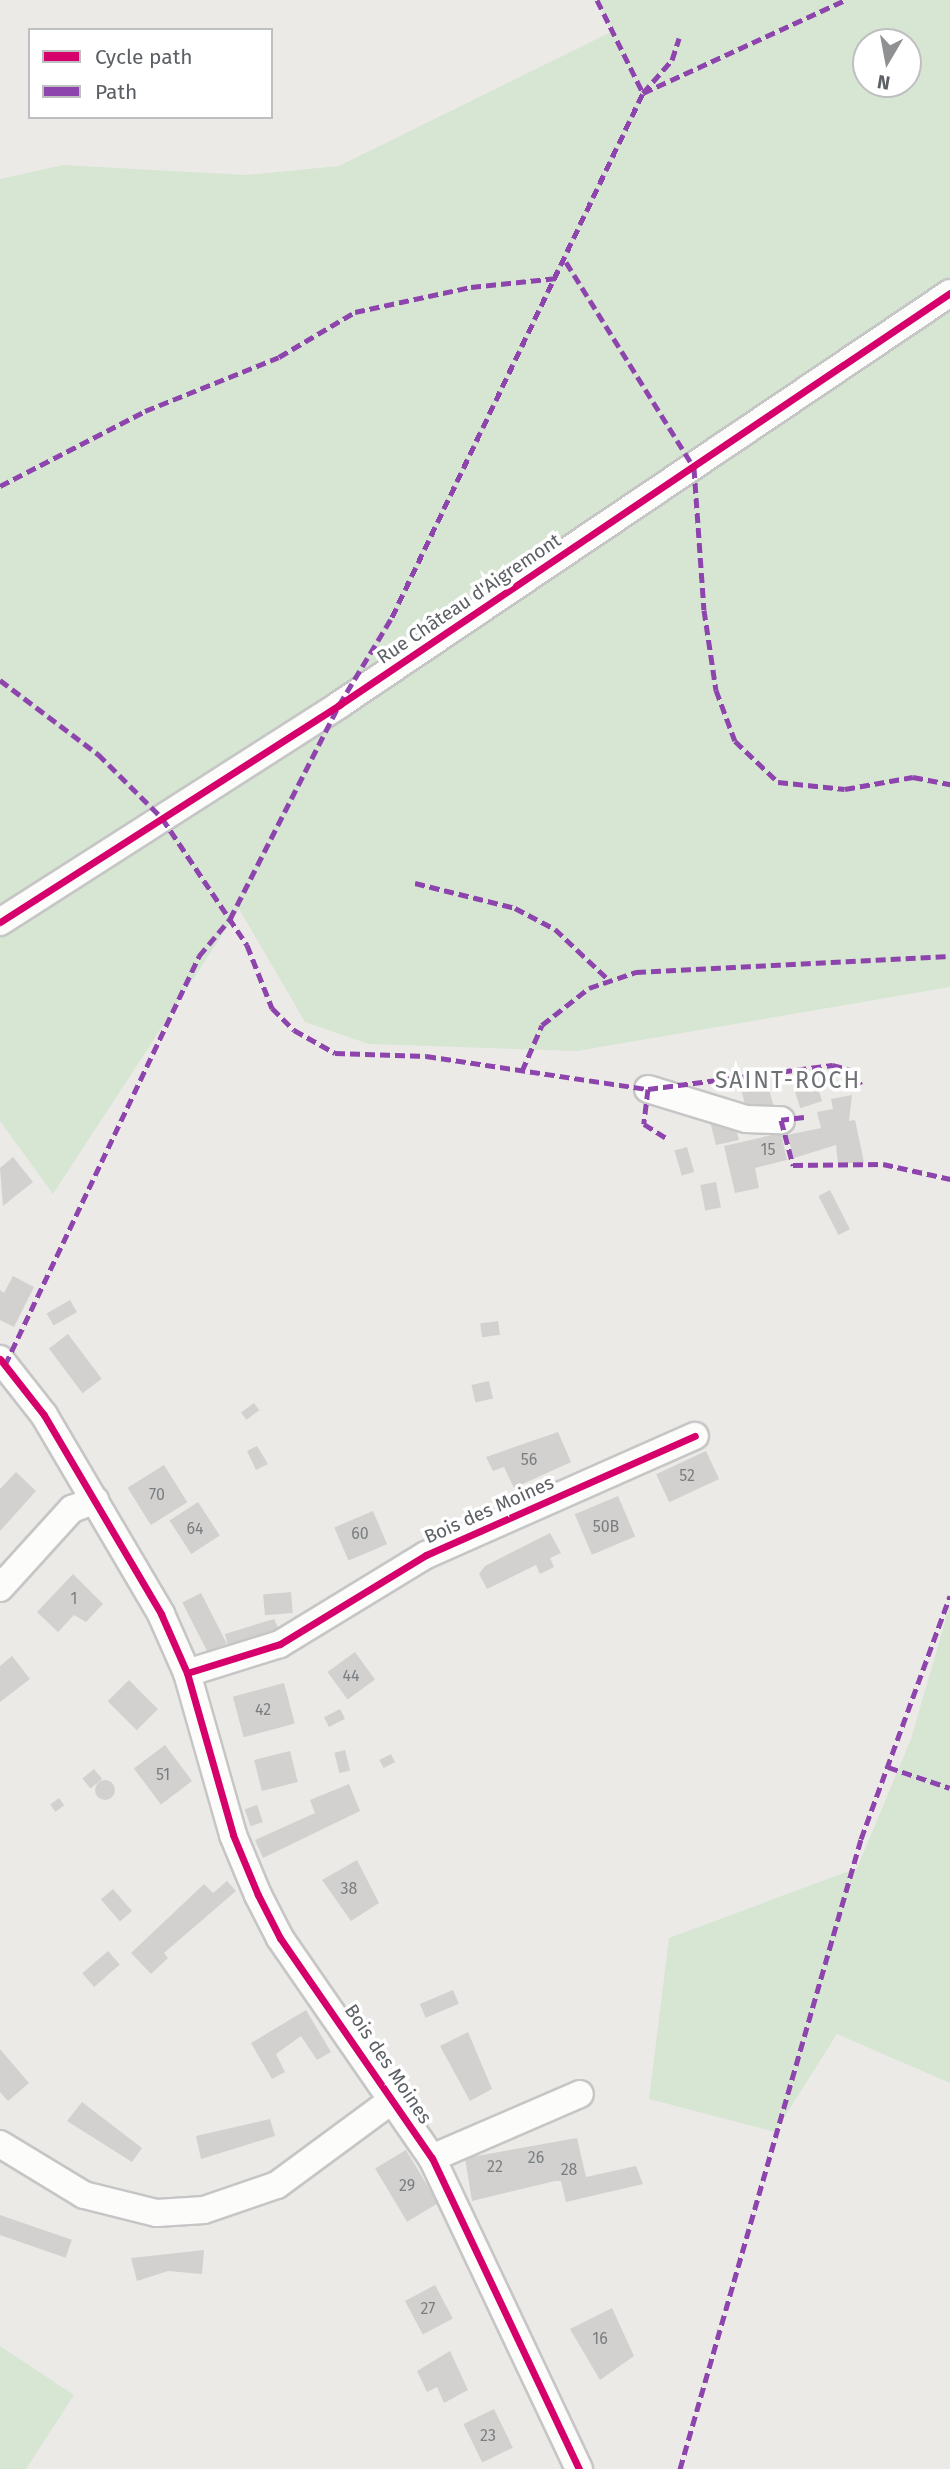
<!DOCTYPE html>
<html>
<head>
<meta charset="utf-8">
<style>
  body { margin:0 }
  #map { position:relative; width:950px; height:2469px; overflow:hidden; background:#ebeae7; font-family:"Fira Sans",sans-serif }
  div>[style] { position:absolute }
  .green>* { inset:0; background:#d6e6d3 }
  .building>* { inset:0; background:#d2d1d0; transform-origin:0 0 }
  .round { border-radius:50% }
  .roads { filter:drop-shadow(2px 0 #c6c6c6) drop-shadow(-2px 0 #c6c6c6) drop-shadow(0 2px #c6c6c6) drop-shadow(0 -2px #c6c6c6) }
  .minor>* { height:26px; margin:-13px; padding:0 13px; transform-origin:13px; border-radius:13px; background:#fcfcfb }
  .quiet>* { height:5px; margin-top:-2.5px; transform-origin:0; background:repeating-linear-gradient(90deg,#8e44ad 0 10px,transparent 0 15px) }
  .cycleway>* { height:7px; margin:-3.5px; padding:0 3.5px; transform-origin:3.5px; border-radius:3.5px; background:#d6006c }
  span { translate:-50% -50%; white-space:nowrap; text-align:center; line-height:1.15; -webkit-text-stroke:7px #fff; paint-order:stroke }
  .number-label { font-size:16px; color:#7b7e80 }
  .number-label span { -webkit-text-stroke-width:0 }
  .street-label { font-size:19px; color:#5c6064 }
  .quarter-label { font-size:23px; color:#6e7275; letter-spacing:2px }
  .legend { position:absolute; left:28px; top:28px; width:245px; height:91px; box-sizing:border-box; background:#fff; border:2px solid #bebfc1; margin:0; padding:9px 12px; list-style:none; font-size:21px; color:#5c6064 }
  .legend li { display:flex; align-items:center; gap:14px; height:35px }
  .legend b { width:35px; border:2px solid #bebfc1 }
  .north { position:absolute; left:852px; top:28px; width:70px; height:70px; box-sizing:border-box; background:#fff; border:2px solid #bebfc1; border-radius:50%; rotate:190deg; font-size:19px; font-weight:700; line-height:28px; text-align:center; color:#5c6064 }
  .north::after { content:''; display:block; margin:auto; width:24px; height:32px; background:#8e9092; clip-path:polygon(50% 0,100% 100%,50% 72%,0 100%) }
</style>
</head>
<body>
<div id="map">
  <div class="green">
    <i style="clip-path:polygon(evenodd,597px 0,950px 0,950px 987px,577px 1051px,369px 1044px,305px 1022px,239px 909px,53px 1194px,0 1121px,0 179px,63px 165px,246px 175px,339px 166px,611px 32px,597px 0,866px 42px,908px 42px,908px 84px,866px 84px,866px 42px)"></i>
    <i style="clip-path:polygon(950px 1604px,950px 2083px,837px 2034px,775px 2132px,649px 2099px,669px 1938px,857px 1868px,911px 1739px)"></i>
    <i style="clip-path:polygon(0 2346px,74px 2395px,26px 2469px,0 2469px)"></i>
  </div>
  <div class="building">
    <i style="left:766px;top:1079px;width:29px;height:27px;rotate:74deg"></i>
    <i style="left:816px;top:1082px;width:20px;height:23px;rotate:72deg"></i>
    <i style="clip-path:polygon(852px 1095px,849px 1121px,855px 1120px,864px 1162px,838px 1164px,836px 1145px,794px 1158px,787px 1135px,821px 1128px,817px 1112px,833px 1109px,831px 1099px)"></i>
    <i style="clip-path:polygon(708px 1113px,734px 1121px,739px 1140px,716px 1145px)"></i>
    <i style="clip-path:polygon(781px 1133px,787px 1160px,755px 1168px,759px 1188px,735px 1193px,724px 1146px)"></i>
    <i style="left:687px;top:1147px;width:26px;height:13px;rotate:74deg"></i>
    <i style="clip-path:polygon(13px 1157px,33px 1182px,3px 1206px,0 1168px)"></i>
    <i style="left:716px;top:1182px;width:26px;height:16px;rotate:79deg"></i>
    <i style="left:830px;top:1190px;width:44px;height:13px;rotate:63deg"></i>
    <i style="clip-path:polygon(13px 1276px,34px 1287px,14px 1327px,0 1320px,0 1290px,4px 1293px)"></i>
    <i style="left:70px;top:1300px;width:14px;height:27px;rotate:60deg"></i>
    <i style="left:498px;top:1321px;width:14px;height:18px;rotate:82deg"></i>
    <i style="left:68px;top:1334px;width:56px;height:24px;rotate:53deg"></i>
    <i style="left:489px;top:1381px;width:18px;height:18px;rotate:77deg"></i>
    <i style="left:254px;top:1403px;width:9px;height:16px;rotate:54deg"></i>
    <i style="clip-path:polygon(558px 1432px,571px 1462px,514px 1488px,504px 1467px,493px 1471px,486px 1457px)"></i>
    <i style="clip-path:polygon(257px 1446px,268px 1464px,256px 1470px,247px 1451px)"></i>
    <i style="left:706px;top:1451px;width:31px;height:55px;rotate:65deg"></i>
    <i style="left:164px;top:1465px;width:44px;height:43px;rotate:58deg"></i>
    <i style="clip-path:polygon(16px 1472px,36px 1491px,0 1531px,0 1489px)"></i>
    <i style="left:618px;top:1496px;width:44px;height:47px;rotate:67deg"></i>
    <i style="left:198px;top:1502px;width:40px;height:34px;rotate:57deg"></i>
    <i style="left:373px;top:1511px;width:36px;height:42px;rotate:67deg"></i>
    <i style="clip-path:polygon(550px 1533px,561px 1553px,550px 1558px,554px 1567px,540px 1574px,536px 1565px,487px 1589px,479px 1574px,485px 1566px)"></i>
    <i style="clip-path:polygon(73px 1574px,103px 1604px,86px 1622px,74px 1615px,58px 1632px,37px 1612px)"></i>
    <i style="left:291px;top:1592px;width:21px;height:28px;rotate:85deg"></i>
    <i style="left:201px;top:1593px;width:57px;height:21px;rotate:63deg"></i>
    <i style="clip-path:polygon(274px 1619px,281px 1634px,230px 1653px,225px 1634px)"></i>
    <i style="left:355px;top:1652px;width:34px;height:34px;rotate:54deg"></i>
    <i style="clip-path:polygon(12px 1656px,30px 1679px,0 1702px,0 1666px)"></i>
    <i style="left:129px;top:1680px;width:41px;height:30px;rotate:45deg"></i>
    <i style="left:284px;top:1683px;width:42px;height:53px;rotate:75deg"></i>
    <i style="left:340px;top:1709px;width:11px;height:18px;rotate:63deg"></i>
    <i style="left:165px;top:1745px;width:45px;height:39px;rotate:53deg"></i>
    <i style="left:345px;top:1750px;width:21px;height:11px;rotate:76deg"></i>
    <i style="left:290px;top:1751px;width:32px;height:37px;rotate:76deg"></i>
    <i style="left:391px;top:1754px;width:9px;height:13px;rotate:63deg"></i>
    <i style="left:94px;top:1769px;width:13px;height:15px;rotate:51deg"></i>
    <i class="round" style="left:95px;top:1780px;width:20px;height:20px"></i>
    <i style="clip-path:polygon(349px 1784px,360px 1811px,263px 1858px,255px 1840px,315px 1813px,310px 1800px)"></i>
    <i style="left:59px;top:1798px;width:9px;height:11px;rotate:54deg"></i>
    <i style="left:257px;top:1805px;width:18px;height:13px;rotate:71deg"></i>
    <i style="clip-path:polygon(357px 1860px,379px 1903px,351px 1921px,322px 1880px)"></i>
    <i style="clip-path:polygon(227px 1881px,236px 1891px,164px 1953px,168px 1958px,151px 1974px,131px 1953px,204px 1884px,213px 1893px)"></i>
    <i style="left:113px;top:1889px;width:29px;height:16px;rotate:49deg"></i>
    <i style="left:108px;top:1951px;width:18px;height:34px;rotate:49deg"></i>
    <i style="left:453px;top:1990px;width:15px;height:36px;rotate:67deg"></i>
    <i style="clip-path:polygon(306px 2010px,331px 2052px,317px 2060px,301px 2036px,276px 2054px,285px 2072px,272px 2079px,251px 2043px)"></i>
    <i style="clip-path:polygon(468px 2032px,492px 2089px,470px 2101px,440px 2046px)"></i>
    <i style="clip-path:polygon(0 2049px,29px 2083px,8px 2101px,0 2092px)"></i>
    <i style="clip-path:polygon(82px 2102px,142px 2148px,132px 2162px,67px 2121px)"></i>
    <i style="clip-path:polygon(270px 2119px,275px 2136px,201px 2159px,196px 2136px)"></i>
    <i style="clip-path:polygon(577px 2138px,586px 2177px,636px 2166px,643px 2184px,566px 2202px,561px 2181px,555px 2181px,472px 2201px,465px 2158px)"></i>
    <i style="left:406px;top:2150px;width:62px;height:36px;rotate:59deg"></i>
    <i style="left:0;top:2215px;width:76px;height:19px;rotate:19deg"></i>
    <i style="clip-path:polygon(204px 2250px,202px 2274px,168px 2271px,137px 2281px,131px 2258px)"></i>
    <i style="left:435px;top:2285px;width:38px;height:34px;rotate:62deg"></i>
    <i style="clip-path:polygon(612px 2308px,634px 2356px,600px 2380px,570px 2329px)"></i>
    <i style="clip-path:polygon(450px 2351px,468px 2390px,444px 2403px,437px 2387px,427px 2392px,417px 2371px)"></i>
    <i style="left:494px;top:2409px;width:43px;height:34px;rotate:64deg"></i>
  </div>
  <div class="roads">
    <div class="minor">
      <i style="left:0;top:922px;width:403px;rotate:-32.6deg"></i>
      <i style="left:339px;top:705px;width:737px;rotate:-33.99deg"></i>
      <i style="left:648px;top:1089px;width:102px;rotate:17deg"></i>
      <i style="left:746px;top:1119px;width:35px;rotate:2deg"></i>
      <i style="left:0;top:1359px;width:71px;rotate:51.8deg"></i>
      <i style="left:44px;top:1415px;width:231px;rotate:59.5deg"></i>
      <i style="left:161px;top:1614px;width:64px;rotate:66.2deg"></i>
      <i style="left:187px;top:1673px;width:168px;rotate:74.1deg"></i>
      <i style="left:233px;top:1835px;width:65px;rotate:67.4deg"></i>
      <i style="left:258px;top:1895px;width:48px;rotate:62.9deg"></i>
      <i style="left:280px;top:1938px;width:267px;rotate:55.4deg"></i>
      <i style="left:432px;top:2158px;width:344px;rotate:64.7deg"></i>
      <i style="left:0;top:1588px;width:107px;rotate:-47.7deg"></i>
      <i style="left:72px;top:1509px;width:25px;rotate:-21deg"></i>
      <i style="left:187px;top:1673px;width:97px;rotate:-17.3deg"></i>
      <i style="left:280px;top:1644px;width:171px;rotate:-31.4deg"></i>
      <i style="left:426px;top:1555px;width:294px;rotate:-23.9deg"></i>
      <i style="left:0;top:2144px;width:98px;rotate:31.3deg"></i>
      <i style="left:84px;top:2195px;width:75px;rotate:13.9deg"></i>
      <i style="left:157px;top:2213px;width:47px;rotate:-3.7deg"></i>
      <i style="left:204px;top:2210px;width:77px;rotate:-18.9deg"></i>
      <i style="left:277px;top:2185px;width:147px;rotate:-36.4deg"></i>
      <i style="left:432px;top:2158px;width:161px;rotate:-23.4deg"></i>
    </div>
  </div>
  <div class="quiet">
    <i style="left:597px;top:0;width:104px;rotate:63.7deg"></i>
    <i style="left:643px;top:93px;width:44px;rotate:-48.7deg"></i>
    <i style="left:672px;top:60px;width:23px;rotate:-72deg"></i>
    <i style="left:566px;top:262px;width:243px;rotate:58.1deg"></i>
    <i style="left:694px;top:468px;width:142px;rotate:86deg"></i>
    <i style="left:704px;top:610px;width:81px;rotate:81.5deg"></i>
    <i style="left:716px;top:690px;width:54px;rotate:69.6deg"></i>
    <i style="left:735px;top:741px;width:59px;rotate:43.6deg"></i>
    <i style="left:778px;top:782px;width:67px;rotate:6deg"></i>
    <i style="left:845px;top:789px;width:69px;rotate:-10deg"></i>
    <i style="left:913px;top:777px;width:38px;rotate:11deg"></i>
    <i style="left:0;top:486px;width:163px;rotate:-27.3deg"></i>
    <i style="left:145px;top:411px;width:144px;rotate:-21.9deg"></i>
    <i style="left:279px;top:357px;width:88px;rotate:-30.6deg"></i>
    <i style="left:355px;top:312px;width:119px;rotate:-12.2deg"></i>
    <i style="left:471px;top:287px;width:87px;rotate:-5.9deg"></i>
    <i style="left:0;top:680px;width:123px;rotate:37.1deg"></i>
    <i style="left:98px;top:754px;width:91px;rotate:45deg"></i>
    <i style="left:162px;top:818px;width:153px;rotate:56.2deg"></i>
    <i style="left:247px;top:945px;width:68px;rotate:68.4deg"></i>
    <i style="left:272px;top:1008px;width:31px;rotate:45deg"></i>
    <i style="left:294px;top:1030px;width:47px;rotate:29.3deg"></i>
    <i style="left:335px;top:1053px;width:91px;rotate:1.9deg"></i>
    <i style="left:426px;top:1056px;width:224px;rotate:8.5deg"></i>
    <i style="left:648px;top:1089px;width:186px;rotate:-7.4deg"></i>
    <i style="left:832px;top:1065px;width:21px;rotate:14deg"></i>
    <i style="left:852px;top:1070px;width:17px;rotate:59deg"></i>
    <i style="left:415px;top:883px;width:103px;rotate:14deg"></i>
    <i style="left:515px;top:908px;width:45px;rotate:27.7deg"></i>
    <i style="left:555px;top:929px;width:76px;rotate:43.4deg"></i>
    <i style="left:522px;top:1071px;width:50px;rotate:-66.5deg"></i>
    <i style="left:542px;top:1025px;width:60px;rotate:-38.2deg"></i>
    <i style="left:589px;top:988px;width:50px;rotate:-18.8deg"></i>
    <i style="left:636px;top:972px;width:314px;rotate:-2.9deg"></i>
    <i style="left:648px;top:1089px;width:35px;rotate:97deg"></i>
    <i style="left:644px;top:1124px;width:26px;rotate:32deg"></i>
    <i style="left:804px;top:1117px;width:23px;rotate:173deg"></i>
    <i style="left:781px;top:1120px;width:47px;rotate:75.1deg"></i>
    <i style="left:793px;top:1165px;width:90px;rotate:-0.6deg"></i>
    <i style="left:883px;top:1164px;width:69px;rotate:12.6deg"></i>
    <i style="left:5px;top:1365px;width:453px;rotate:-64.6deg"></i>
    <i style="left:199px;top:956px;width:48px;rotate:-50deg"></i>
    <i style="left:230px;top:919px;width:240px;rotate:-63deg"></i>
    <i style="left:339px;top:705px;width:103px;rotate:-58.9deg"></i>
    <i style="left:392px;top:617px;width:581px;rotate:-64.41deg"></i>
    <i style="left:643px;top:93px;width:222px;rotate:-24.7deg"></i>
    <i style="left:888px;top:1767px;width:65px;rotate:18.7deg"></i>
    <i style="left:680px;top:2469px;width:655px;rotate:-73.97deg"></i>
    <i style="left:861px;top:1839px;width:259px;rotate:-69.9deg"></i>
  </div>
  <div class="cycleway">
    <i style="left:0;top:922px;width:403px;rotate:-32.6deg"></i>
    <i style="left:339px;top:705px;width:737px;rotate:-33.99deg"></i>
    <i style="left:0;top:1359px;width:71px;rotate:51.8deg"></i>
    <i style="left:44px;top:1415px;width:231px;rotate:59.5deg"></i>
    <i style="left:161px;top:1614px;width:64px;rotate:66.2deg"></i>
    <i style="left:187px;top:1673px;width:168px;rotate:74.1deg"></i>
    <i style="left:233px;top:1835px;width:65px;rotate:67.4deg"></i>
    <i style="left:258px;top:1895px;width:48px;rotate:62.9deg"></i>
    <i style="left:280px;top:1938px;width:267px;rotate:55.4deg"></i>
    <i style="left:432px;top:2158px;width:344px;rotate:64.7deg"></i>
    <i style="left:187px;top:1673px;width:97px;rotate:-17.3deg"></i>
    <i style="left:280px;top:1644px;width:171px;rotate:-31.4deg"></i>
    <i style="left:426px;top:1555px;width:294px;rotate:-23.9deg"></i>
  </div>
  <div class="number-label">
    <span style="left:768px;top:1150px">15</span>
    <span style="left:529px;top:1460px">56</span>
    <span style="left:687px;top:1476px">52</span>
    <span style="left:157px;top:1495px">70</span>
    <span style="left:606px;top:1527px">50B</span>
    <span style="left:195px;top:1529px">64</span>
    <span style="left:360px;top:1534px">60</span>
    <span style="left:74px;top:1599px">1</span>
    <span style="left:351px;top:1676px">44</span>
    <span style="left:263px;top:1710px">42</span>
    <span style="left:163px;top:1775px">51</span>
    <span style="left:349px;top:1889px">38</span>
    <span style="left:536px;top:2158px">26</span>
    <span style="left:495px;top:2167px">22</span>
    <span style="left:569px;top:2170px">28</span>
    <span style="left:407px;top:2186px">29</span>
    <span style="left:428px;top:2309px">27</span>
    <span style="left:600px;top:2339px">16</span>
    <span style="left:488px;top:2436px">23</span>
  </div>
  <div class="street-label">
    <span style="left:469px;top:599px;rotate:-34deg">Rue Château d'Aigremont</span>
    <span style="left:489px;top:1510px;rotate:-24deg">Bois des Moines</span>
    <span style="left:388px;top:2064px;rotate:56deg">Bois des Moines</span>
  </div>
  <div class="quarter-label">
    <span style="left:788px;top:1080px">SAINT-ROCH</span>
  </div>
  <ul class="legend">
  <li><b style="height:9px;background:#d6006c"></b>Cycle path</li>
  <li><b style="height:9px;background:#8e44ad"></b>Path</li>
  </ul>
  <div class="north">N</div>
</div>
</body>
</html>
